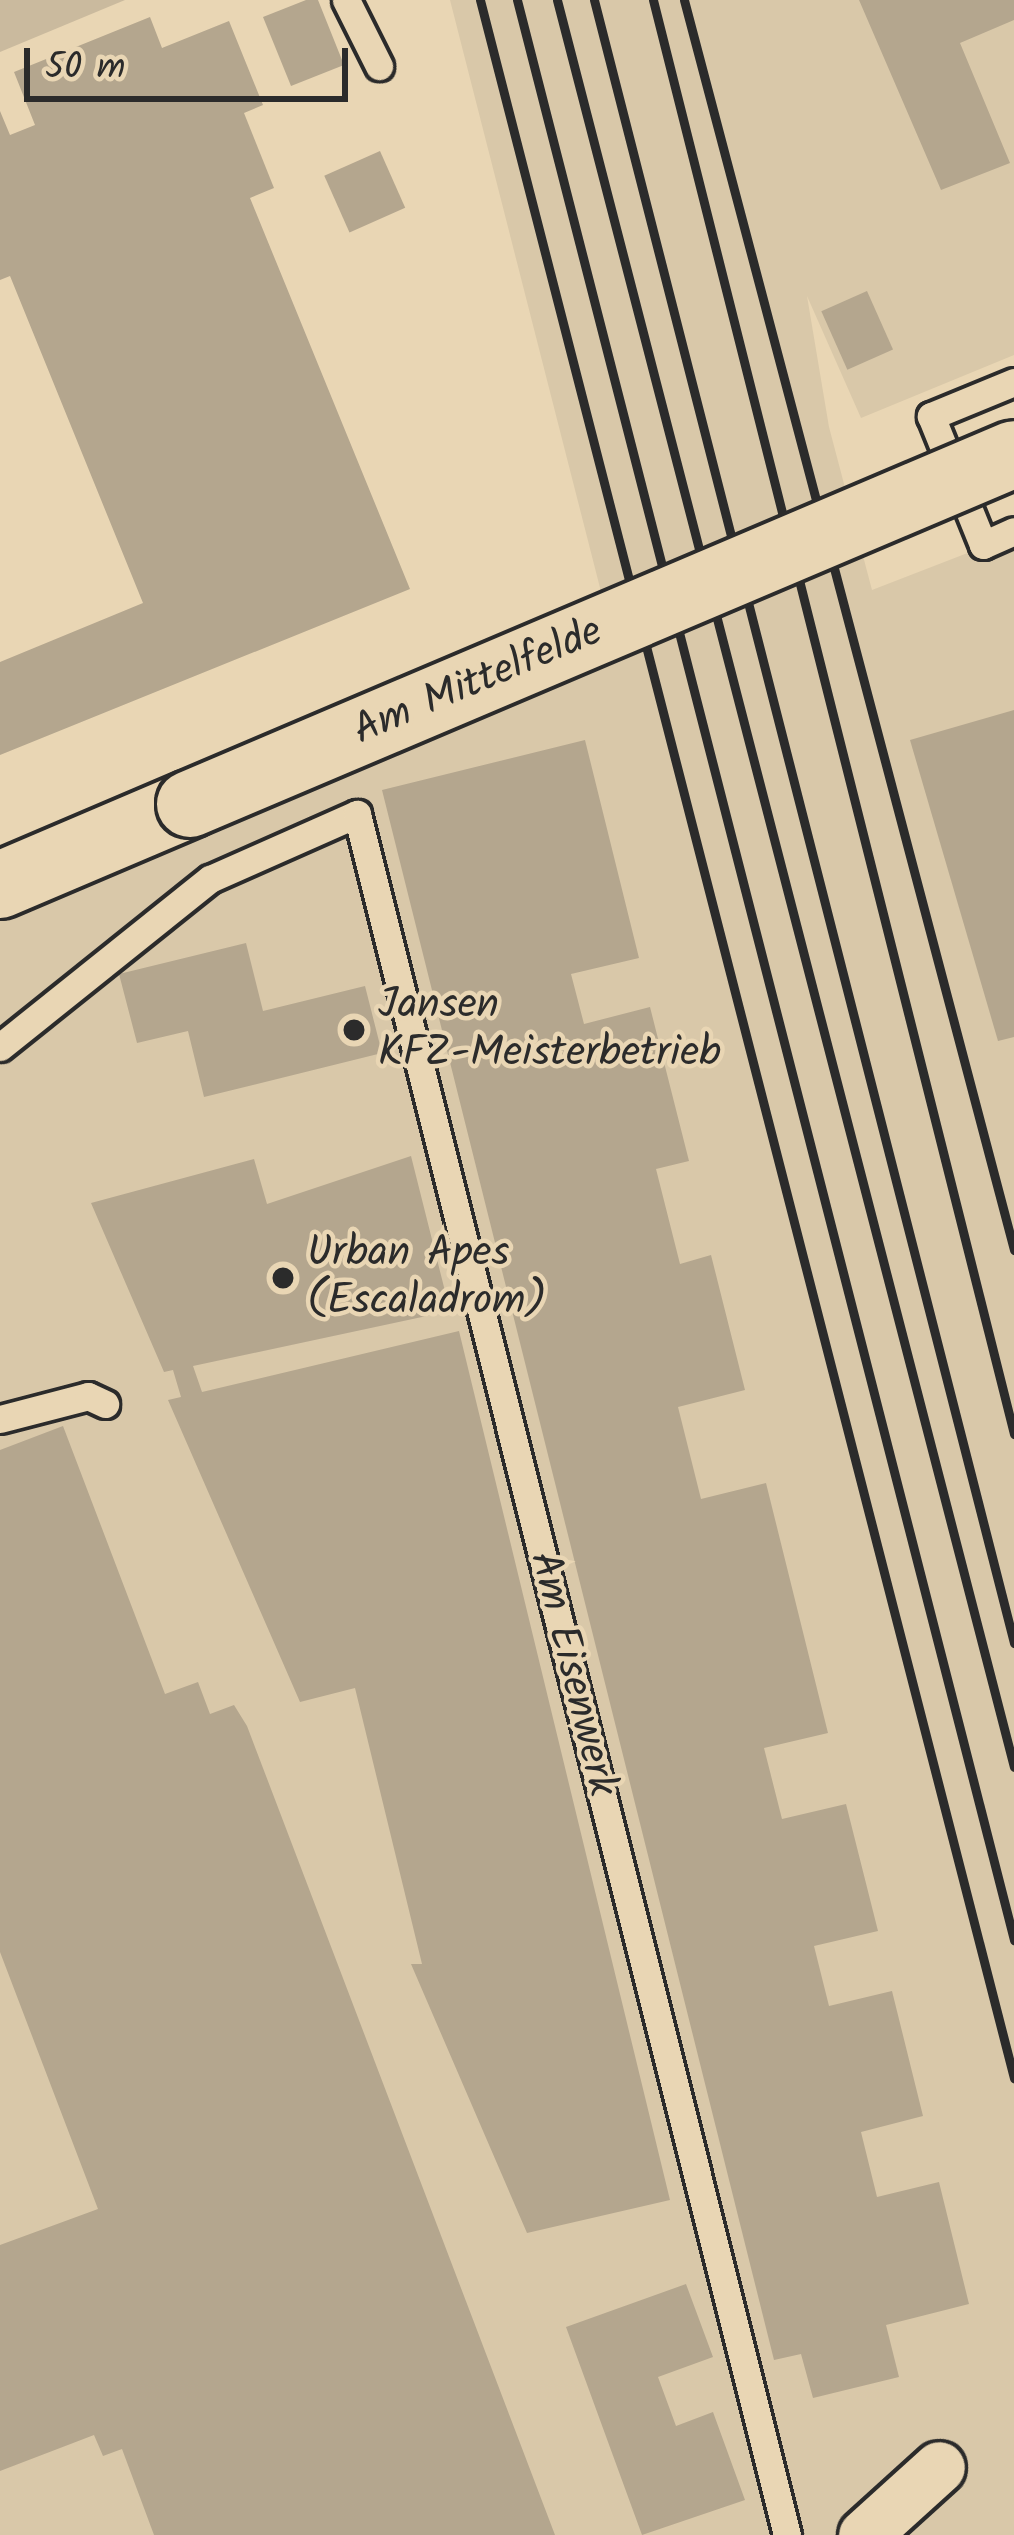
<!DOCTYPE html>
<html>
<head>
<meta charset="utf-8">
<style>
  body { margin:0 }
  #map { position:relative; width:1014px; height:2535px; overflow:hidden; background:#e9d6b4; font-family:Kalam,sans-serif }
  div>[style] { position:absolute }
  .built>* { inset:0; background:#d9c8a9 }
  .green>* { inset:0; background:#caba9e }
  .building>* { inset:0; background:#b4a68e; transform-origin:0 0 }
  .roads { filter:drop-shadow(3px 0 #2b2b2b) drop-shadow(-3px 0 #2b2b2b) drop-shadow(0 3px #2b2b2b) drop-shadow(0 -3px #2b2b2b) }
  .lane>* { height:27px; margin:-13.5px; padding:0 13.5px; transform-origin:13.5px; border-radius:13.5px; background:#e9d6b4 }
  .street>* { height:51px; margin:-25.5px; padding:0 25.5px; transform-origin:25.5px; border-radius:25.5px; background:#e9d6b4 }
  .secondary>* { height:66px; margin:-33px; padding:0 33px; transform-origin:33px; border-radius:33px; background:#e9d6b4 }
  .rail>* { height:9px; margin:-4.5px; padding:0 4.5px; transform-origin:4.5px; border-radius:4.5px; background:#2b2b2b }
  .bridges { filter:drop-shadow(3px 0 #2b2b2b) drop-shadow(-3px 0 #2b2b2b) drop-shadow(0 3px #2b2b2b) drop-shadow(0 -3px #2b2b2b) }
  .secondary-bridge>* { height:66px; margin:-33px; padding:0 33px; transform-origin:33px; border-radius:33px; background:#e9d6b4 }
  .dots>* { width:33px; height:33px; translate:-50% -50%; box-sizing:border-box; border:6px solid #e9d6b4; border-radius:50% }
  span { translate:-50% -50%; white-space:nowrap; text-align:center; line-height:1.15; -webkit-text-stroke:9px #e9d6b4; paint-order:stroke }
  .street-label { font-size:42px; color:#2b2b2b }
  .poi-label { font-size:42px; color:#2b2b2b }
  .left { translate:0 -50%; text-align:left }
  .scale { position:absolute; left:24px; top:48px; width:324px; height:54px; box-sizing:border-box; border:6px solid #2b2b2b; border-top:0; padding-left:15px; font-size:36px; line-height:42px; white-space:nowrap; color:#2b2b2b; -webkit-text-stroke:9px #e9d6b4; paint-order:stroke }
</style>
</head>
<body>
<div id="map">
  <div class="built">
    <i style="clip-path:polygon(450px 0,1014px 0,1014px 355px,861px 418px,807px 296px,829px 427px,872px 590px,1014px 535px,1014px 2535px,0 2535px,0 885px,610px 627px)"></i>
  </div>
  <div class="green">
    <i style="clip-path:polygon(0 0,125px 0,0 52px)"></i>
  </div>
  <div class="building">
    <i style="clip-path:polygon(306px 0,318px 0,344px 65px,291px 86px,263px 17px)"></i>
    <i style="clip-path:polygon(859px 0,1014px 0,1014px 20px,960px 43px,1010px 163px,941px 190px)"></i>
    <i style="clip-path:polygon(150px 17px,162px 48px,229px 21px,263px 105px,244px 113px,274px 188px,250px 198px,410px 589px,0 755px,0 662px,143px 603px,10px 276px,0 280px,0 111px,10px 135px,35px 125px,14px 72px)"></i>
    <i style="left:380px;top:151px;width:62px;height:61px;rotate:66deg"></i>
    <i style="left:867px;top:291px;width:64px;height:50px;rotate:66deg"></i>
    <i style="clip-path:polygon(1014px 710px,1014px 1037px,998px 1041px,910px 740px)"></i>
    <i style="clip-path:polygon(585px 740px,639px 958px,571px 974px,584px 1024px,650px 1007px,689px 1161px,656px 1169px,680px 1264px,711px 1255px,745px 1390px,678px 1407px,701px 1499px,766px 1483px,828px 1733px,764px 1748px,782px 1819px,846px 1804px,878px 1931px,814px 1946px,829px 2006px,892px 1991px,923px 2116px,861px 2132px,877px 2197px,939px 2182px,969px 2304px,886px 2325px,899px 2377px,813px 2398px,801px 2354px,774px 2360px,382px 790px)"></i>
    <i style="clip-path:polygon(246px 943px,263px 1011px,365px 986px,382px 1053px,204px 1097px,188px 1031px,137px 1043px,119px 974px)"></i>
    <i style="clip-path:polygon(411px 1156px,450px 1311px,193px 1366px,202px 1392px,459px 1331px,670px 2200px,527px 2233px,411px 1964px,422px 1964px,355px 1688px,300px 1702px,168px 1400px,181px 1397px,173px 1370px,164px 1372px,91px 1203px,254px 1159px,267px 1204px)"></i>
    <i style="clip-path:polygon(63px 1426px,165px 1694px,198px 1682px,210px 1714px,234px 1705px,247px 1726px,555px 2535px,154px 2535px,122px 2449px,103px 2456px,94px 2435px,0 2471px,0 2245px,98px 2209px,0 1952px,0 1450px)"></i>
    <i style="clip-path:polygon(686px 2284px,713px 2357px,658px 2377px,676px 2426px,713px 2412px,745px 2500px,642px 2535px,566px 2327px)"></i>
  </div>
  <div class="roads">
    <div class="lane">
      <i style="left:346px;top:0;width:74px;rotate:63.4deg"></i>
      <i style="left:1014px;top:382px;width:90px;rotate:157.7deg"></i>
      <i style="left:931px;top:416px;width:139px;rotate:68deg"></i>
      <i style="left:983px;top:545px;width:34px;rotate:-24deg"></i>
      <i style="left:0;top:1047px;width:269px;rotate:-38.7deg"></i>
      <i style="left:210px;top:879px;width:161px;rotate:-23.9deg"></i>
      <i style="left:357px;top:814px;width:1774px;rotate:75.97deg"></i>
      <i style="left:0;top:1419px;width:91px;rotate:-14.6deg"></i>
      <i style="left:88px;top:1396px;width:19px;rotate:25deg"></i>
    </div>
    <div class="street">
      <i style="left:864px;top:2535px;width:101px;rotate:-42.2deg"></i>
    </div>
    <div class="secondary">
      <i style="left:0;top:885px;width:207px;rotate:-23.1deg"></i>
    </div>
  </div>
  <div class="rail">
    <i style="left:480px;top:0;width:2146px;rotate:75.59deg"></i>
    <i style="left:517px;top:0;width:2003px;rotate:75.63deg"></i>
    <i style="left:557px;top:0;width:1825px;rotate:75.5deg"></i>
    <i style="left:594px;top:0;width:1696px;rotate:75.66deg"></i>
    <i style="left:653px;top:0;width:1479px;rotate:75.87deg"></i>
    <i style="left:684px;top:0;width:1293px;rotate:75.21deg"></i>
  </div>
  <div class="bridges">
    <div class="secondary-bridge">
      <i style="left:190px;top:804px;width:895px;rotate:-23.01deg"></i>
    </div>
  </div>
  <div class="dots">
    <i style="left:354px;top:1030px;background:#2b2b2b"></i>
    <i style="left:283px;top:1278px;background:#2b2b2b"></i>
  </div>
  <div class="street-label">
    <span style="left:478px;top:682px;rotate:-23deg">Am Mittelfelde</span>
    <span style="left:572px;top:1674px;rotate:76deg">Am Eisenwerk</span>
  </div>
  <div class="poi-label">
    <span class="left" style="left:378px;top:1030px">Jansen<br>KFZ-Meisterbetrieb</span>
    <span class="left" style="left:307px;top:1278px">Urban Apes<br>(Escaladrom)</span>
  </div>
  <div class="scale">50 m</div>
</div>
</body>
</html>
